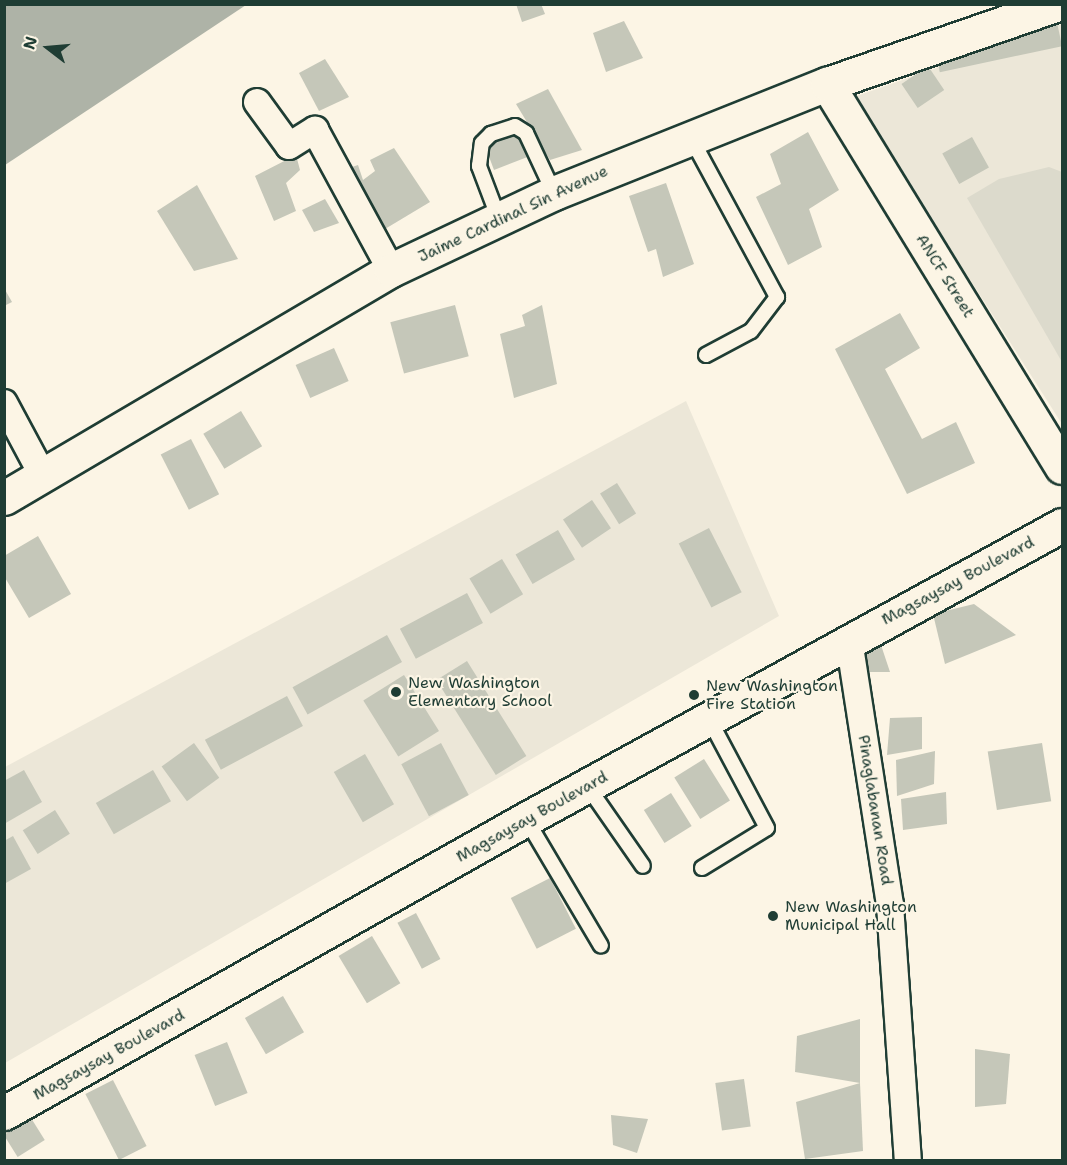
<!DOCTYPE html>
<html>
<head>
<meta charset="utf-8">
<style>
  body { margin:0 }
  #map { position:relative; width:1067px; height:1165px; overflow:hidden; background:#fcf5e5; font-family:"Shantell Sans",sans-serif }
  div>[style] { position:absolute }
  .built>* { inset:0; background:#ece7d8 }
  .green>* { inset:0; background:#dcdacc }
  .water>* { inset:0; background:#aeb3a7 }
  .building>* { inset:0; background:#c5c7b9; transform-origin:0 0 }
  .roads { filter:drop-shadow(2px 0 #1f3d34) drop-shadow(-2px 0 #1f3d34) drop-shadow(0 2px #1f3d34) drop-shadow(0 -2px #1f3d34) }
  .service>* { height:14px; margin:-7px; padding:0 7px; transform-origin:7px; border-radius:7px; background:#fcf5e5 }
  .minor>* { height:26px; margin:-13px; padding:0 13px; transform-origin:13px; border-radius:13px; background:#fcf5e5 }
  .secondary>* { height:33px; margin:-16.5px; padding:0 16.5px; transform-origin:16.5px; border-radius:16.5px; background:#fcf5e5 }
  .dots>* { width:16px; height:16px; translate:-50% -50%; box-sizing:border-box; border:3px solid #fcf5e5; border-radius:50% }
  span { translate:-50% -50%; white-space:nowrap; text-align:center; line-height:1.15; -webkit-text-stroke:4.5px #fcf5e5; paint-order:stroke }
  .street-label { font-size:16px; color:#1f3d34 }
  .poi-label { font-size:16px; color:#1f3d34 }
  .left { translate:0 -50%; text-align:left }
  .frame { position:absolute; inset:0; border:6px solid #1f3d34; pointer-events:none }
  .north { position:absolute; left:18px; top:18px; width:60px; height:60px; -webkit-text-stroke:4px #fcf5e5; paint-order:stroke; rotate:286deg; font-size:16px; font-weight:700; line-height:24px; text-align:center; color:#1f3d34 }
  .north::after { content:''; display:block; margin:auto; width:21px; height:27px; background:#1f3d34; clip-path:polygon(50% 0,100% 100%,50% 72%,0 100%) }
</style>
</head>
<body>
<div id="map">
  <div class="built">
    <i style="clip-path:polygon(1062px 24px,1062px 424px,854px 97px)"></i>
    <i style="clip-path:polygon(686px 401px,779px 616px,5px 1063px,5px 767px)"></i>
  </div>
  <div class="green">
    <i style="clip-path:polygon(1049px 167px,1062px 172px,1062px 362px,967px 198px,999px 179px)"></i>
  </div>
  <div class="water">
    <i style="clip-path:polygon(5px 4px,246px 4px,246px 5px,5px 165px)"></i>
  </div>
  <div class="building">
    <i style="clip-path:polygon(516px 4px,541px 4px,545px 14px,522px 22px)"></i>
    <i style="left:1055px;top:13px;width:34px;height:125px;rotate:78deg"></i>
    <i style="clip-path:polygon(624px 21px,643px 58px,606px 72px,593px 33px)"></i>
    <i style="clip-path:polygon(325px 59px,349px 97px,319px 111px,299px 73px)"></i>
    <i style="left:928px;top:66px;width:29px;height:32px;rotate:56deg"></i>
    <i style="clip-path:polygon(548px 89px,582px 150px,550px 160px,516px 104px)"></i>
    <i style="clip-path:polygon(516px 132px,530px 156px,494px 170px,485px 146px)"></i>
    <i style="clip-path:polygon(808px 132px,839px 190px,809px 209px,822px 247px,788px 265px,756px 197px,781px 184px,770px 154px)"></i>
    <i style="left:972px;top:137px;width:35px;height:34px;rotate:61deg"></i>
    <i style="clip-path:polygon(394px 148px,430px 202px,375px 235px,340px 171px,358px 165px,363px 180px,375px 171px,370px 160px)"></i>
    <i style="clip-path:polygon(296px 155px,300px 170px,286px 183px,296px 211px,274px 221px,255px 176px)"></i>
    <i style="clip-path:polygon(666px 183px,694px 264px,663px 277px,656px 249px,648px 252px,629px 196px)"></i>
    <i style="clip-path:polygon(197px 185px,238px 259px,194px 271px,157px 211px)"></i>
    <i style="clip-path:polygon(325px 199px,339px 223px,314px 232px,302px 210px)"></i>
    <i style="clip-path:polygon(4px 288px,12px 302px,4px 306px)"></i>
    <i style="left:455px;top:305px;width:53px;height:67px;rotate:75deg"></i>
    <i style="clip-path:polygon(542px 305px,557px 384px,514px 398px,500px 334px,525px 326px,522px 315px)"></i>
    <i style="clip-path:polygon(900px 313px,920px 348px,885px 369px,922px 439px,956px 422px,975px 463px,907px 494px,835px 349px)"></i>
    <i style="left:334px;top:348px;width:36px;height:42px;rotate:66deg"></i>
    <i style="left:241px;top:411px;width:41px;height:44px;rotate:59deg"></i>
    <i style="left:191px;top:439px;width:62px;height:34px;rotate:63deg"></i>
    <i style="left:617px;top:483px;width:36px;height:20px;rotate:58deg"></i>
    <i style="left:592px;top:500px;width:34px;height:35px;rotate:56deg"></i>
    <i style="left:709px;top:528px;width:72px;height:34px;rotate:63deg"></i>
    <i style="left:558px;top:530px;width:34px;height:49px;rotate:60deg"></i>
    <i style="clip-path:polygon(38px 536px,71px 594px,29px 618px,4px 576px,4px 556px)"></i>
    <i style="left:502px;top:559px;width:41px;height:38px;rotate:59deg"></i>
    <i style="left:467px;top:593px;width:34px;height:76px;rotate:62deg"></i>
    <i style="clip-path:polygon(974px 604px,1016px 635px,945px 664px,933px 614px)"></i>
    <i style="left:387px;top:635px;width:31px;height:108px;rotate:61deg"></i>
    <i style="clip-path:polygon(879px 639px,890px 672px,867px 672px,862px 645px)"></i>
    <i style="left:467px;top:661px;width:112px;height:36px;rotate:58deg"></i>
    <i style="left:404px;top:675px;width:66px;height:48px;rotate:58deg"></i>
    <i style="left:287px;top:696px;width:34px;height:93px;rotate:62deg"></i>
    <i style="clip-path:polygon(922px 717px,922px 749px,887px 755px,890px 718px)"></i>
    <i style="left:194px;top:743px;width:43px;height:40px;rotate:54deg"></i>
    <i style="left:441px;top:743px;width:59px;height:45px;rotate:62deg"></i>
    <i style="left:1042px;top:743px;width:59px;height:55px;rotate:81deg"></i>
    <i style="clip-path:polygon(935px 751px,934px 784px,897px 796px,896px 760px)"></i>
    <i style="left:365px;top:754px;width:58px;height:36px;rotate:60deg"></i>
    <i style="left:704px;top:759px;width:49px;height:35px;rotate:58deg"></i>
    <i style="clip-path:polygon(24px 770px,42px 802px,4px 824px,4px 781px)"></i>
    <i style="left:153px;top:770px;width:36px;height:66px;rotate:60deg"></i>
    <i style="clip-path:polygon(946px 792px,947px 824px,903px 830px,901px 799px)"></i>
    <i style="left:671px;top:793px;width:39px;height:32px;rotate:58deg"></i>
    <i style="left:55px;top:810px;width:28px;height:38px;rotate:58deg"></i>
    <i style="clip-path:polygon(13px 836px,31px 869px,4px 884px,4px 841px)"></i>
    <i style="left:550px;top:878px;width:57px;height:44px;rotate:63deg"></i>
    <i style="left:416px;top:913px;width:52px;height:21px;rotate:62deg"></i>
    <i style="left:372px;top:936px;width:55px;height:39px;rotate:59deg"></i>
    <i style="left:283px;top:996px;width:42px;height:44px;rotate:60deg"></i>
    <i style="clip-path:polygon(860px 1019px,860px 1083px,795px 1072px,797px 1036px)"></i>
    <i style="left:227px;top:1042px;width:55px;height:35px;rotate:68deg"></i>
    <i style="clip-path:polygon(975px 1049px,1010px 1054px,1006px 1104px,975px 1107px)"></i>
    <i style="left:744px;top:1079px;width:48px;height:29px;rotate:82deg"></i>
    <i style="left:113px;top:1080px;width:74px;height:31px;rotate:63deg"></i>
    <i style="clip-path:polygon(860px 1083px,863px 1151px,805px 1159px,796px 1102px)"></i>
    <i style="clip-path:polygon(611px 1115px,648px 1119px,637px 1153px,613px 1145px)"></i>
    <i style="left:31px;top:1118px;width:26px;height:32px;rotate:58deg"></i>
  </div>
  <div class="roads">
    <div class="service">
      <i style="left:691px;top:138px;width:181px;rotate:61.6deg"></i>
      <i style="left:777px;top:297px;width:43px;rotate:127.4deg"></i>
      <i style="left:751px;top:331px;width:51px;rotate:151.9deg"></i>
      <i style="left:499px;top:219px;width:57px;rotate:-110.7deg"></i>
      <i style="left:479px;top:166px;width:23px;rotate:-83deg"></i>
      <i style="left:482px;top:143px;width:13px;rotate:-45deg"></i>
      <i style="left:491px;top:134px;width:25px;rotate:-18deg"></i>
      <i style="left:515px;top:126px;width:13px;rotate:32deg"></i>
      <i style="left:526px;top:133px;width:66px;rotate:65deg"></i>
      <i style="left:588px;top:787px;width:96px;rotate:55.2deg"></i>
      <i style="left:526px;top:819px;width:147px;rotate:59.4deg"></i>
      <i style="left:702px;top:868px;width:76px;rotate:-31.6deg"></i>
      <i style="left:767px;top:828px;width:123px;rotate:-118deg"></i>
    </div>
    <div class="minor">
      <i style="left:257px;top:102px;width:54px;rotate:54deg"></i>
      <i style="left:289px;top:146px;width:31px;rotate:-32deg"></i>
      <i style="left:315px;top:130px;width:159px;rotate:61.5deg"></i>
      <i style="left:4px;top:403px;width:85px;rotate:61.9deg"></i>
      <i style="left:849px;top:640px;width:268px;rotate:81.2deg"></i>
      <i style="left:890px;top:905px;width:256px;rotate:86deg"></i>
    </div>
    <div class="secondary">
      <i style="left:827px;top:84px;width:449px;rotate:58.5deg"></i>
      <i style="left:4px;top:498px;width:449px;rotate:-30.5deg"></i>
      <i style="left:391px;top:270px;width:180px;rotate:-25.3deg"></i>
      <i style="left:554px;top:193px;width:294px;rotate:-21.8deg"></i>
      <i style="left:827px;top:84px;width:244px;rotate:-19.1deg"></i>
      <i style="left:4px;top:1113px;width:599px;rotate:-29.39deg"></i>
      <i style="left:526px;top:819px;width:611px;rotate:-28.75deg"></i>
    </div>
  </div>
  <div class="dots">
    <i style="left:396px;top:692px;background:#1f3d34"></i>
    <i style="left:694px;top:695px;background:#1f3d34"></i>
    <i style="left:773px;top:916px;background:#1f3d34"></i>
  </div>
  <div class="street-label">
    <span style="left:513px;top:214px;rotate:-25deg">Jaime Cardinal Sin Avenue</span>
    <span style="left:945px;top:276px;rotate:58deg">ANCF Street</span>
    <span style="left:958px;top:581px;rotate:-28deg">Magsaysay Boulevard</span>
    <span style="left:875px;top:810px;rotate:81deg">Pinaglabanan Road</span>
    <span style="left:532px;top:817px;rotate:-29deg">Magsaysay Boulevard</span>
    <span style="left:109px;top:1055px;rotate:-29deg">Magsaysay Boulevard</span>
  </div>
  <div class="poi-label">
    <span class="left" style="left:408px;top:692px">New Washington<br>Elementary School</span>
    <span class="left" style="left:706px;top:695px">New Washington<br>Fire Station</span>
    <span class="left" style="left:785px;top:916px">New Washington<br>Municipal Hall</span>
  </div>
  <div class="frame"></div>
  <div class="north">N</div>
</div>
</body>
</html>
